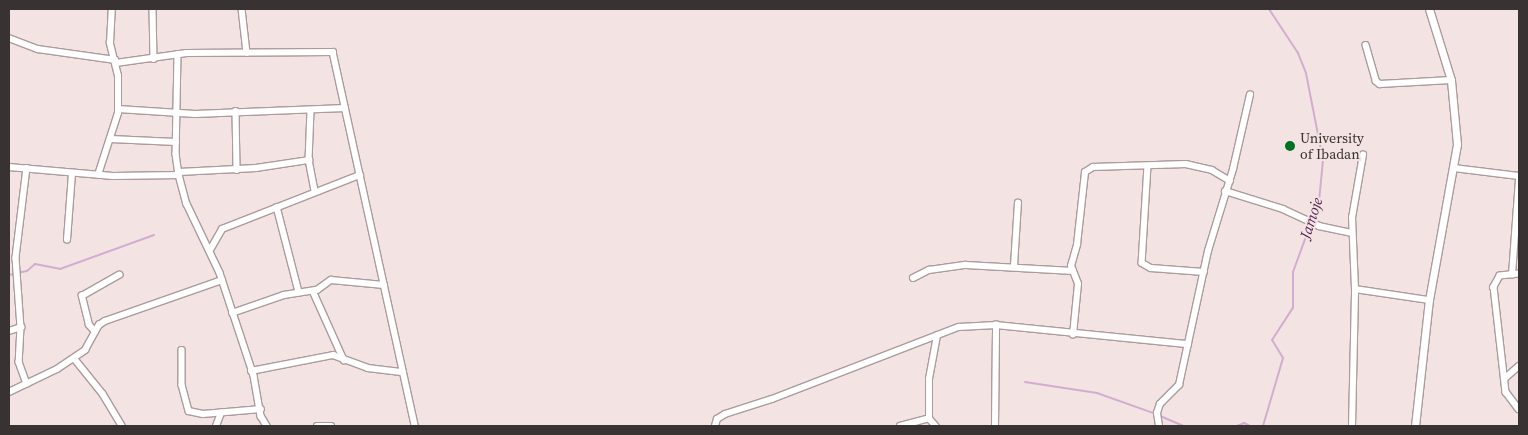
<!DOCTYPE html>
<html>
<head>
<meta charset="utf-8">
<style>
  body { margin:0 }
  #map { position:relative; width:1528px; height:435px; overflow:hidden; background:#f4e3e3; font-family:"Source Serif 4",serif }
  div>[style] { position:absolute }
  .stream>* { height:2px; margin:-1px; padding:0 1px; transform-origin:1px; border-radius:1px; background:#d2add0 }
  .roads { filter:drop-shadow(1px 0 #ab9c9b) drop-shadow(-1px 0 #ab9c9b) drop-shadow(0 1px #ab9c9b) drop-shadow(0 -1px #ab9c9b) }
  .minor>* { height:5.5px; margin:-2.75px; padding:0 2.75px; transform-origin:2.75px; border-radius:2.75px; background:#fff }
  .tertiary>* { height:7px; margin:-3.5px; padding:0 3.5px; transform-origin:3.5px; border-radius:3.5px; background:#fff }
  .dots>* { width:14px; height:14px; translate:-50% -50%; box-sizing:border-box; border:2px solid #f4e3e3; border-radius:50% }
  span { translate:-50% -50%; white-space:nowrap; text-align:center; line-height:1.15; -webkit-text-stroke:4px #f4e3e3; paint-order:stroke }
  .poi-label { font-size:14px; color:#383232 }
  .left { translate:0 -50%; text-align:left }
  .water-label { font-size:15px; color:#512351; font-style:italic }
  .frame { position:absolute; inset:0; border:10px solid #383232; pointer-events:none }
</style>
</head>
<body>
<div id="map">
  <div class="stream">
    <i style="left:9px;top:275px;width:18px;rotate:-13deg"></i>
    <i style="left:27px;top:271px;width:11px;rotate:-41deg"></i>
    <i style="left:35px;top:264px;width:25px;rotate:11deg"></i>
    <i style="left:60px;top:269px;width:100px;rotate:-19.9deg"></i>
    <i style="left:1025px;top:382px;width:73px;rotate:8.7deg"></i>
    <i style="left:1097px;top:393px;width:63px;rotate:19.6deg"></i>
    <i style="left:1160px;top:416px;width:25px;rotate:23deg"></i>
    <i style="left:1237px;top:426px;width:8px;rotate:-23deg"></i>
    <i style="left:1244px;top:423px;width:7px;rotate:27deg"></i>
    <i style="left:1263px;top:426px;width:71px;rotate:-73.6deg"></i>
    <i style="left:1283px;top:358px;width:21px;rotate:-121deg"></i>
    <i style="left:1272px;top:340px;width:38px;rotate:-57deg"></i>
    <i style="left:1293px;top:308px;width:36px;rotate:-90deg"></i>
    <i style="left:1293px;top:272px;width:76px;rotate:-69.9deg"></i>
    <i style="left:1319px;top:201px;width:41px;rotate:-84.4deg"></i>
    <i style="left:1323px;top:160px;width:89px;rotate:-101.1deg"></i>
    <i style="left:1306px;top:73px;width:22px;rotate:-112deg"></i>
    <i style="left:1298px;top:53px;width:53px;rotate:-123.4deg"></i>
  </div>
  <div class="roads">
    <div class="minor">
      <i style="left:153px;top:9px;width:50px;rotate:88.9deg"></i>
      <i style="left:242px;top:9px;width:44px;rotate:83.5deg"></i>
      <i style="left:9px;top:38px;width:31px;rotate:21deg"></i>
      <i style="left:38px;top:49px;width:78px;rotate:8.1deg"></i>
      <i style="left:1366px;top:45px;width:37px;rotate:74deg"></i>
      <i style="left:1376px;top:81px;width:5px;rotate:37deg"></i>
      <i style="left:1380px;top:84px;width:71px;rotate:-3.2deg"></i>
      <i style="left:178px;top:54px;width:100px;rotate:91.1deg"></i>
      <i style="left:176px;top:154px;width:21px;rotate:82deg"></i>
      <i style="left:179px;top:175px;width:30px;rotate:75deg"></i>
      <i style="left:187px;top:204px;width:76px;rotate:64.4deg"></i>
      <i style="left:220px;top:273px;width:108px;rotate:71.7deg"></i>
      <i style="left:254px;top:376px;width:41px;rotate:80.1deg"></i>
      <i style="left:261px;top:416px;width:12px;rotate:59deg"></i>
      <i style="left:116px;top:63px;width:71px;rotate:-8.1deg"></i>
      <i style="left:186px;top:53px;width:147px;rotate:-0.4deg"></i>
      <i style="left:333px;top:52px;width:383px;rotate:77.6deg"></i>
      <i style="left:118px;top:109px;width:77px;rotate:3.7deg"></i>
      <i style="left:195px;top:114px;width:150px;rotate:-2.3deg"></i>
      <i style="left:236px;top:111px;width:59px;rotate:89deg"></i>
      <i style="left:311px;top:111px;width:49px;rotate:92.3deg"></i>
      <i style="left:309px;top:160px;width:31px;rotate:79deg"></i>
      <i style="left:111px;top:139px;width:65px;rotate:2.6deg"></i>
      <i style="left:1148px;top:166px;width:97px;rotate:93.5deg"></i>
      <i style="left:1142px;top:263px;width:10px;rotate:29deg"></i>
      <i style="left:1151px;top:268px;width:53px;rotate:4.3deg"></i>
      <i style="left:9px;top:167px;width:104px;rotate:4.9deg"></i>
      <i style="left:113px;top:176px;width:66px;rotate:-0.9deg"></i>
      <i style="left:27px;top:168px;width:91px;rotate:97deg"></i>
      <i style="left:16px;top:258px;width:69px;rotate:85.9deg"></i>
      <i style="left:21px;top:327px;width:35px;rotate:93deg"></i>
      <i style="left:19px;top:362px;width:23px;rotate:70deg"></i>
      <i style="left:1454px;top:168px;width:65px;rotate:7deg"></i>
      <i style="left:179px;top:172px;width:77px;rotate:-3deg"></i>
      <i style="left:256px;top:168px;width:54px;rotate:-8.6deg"></i>
      <i style="left:98px;top:175px;width:65px;rotate:-72.1deg"></i>
      <i style="left:118px;top:113px;width:37px;rotate:-90deg"></i>
      <i style="left:118px;top:76px;width:34px;rotate:-104deg"></i>
      <i style="left:110px;top:43px;width:34px;rotate:-87deg"></i>
      <i style="left:1225px;top:191px;width:61px;rotate:17.2deg"></i>
      <i style="left:1283px;top:209px;width:40px;rotate:25deg"></i>
      <i style="left:1319px;top:226px;width:34px;rotate:12deg"></i>
      <i style="left:277px;top:207px;width:88px;rotate:75.5deg"></i>
      <i style="left:67px;top:240px;width:67px;rotate:-85.7deg"></i>
      <i style="left:210px;top:250px;width:24px;rotate:-60deg"></i>
      <i style="left:222px;top:229px;width:148px;rotate:-21.4deg"></i>
      <i style="left:1014px;top:266px;width:63px;rotate:-86.4deg"></i>
      <i style="left:1519px;top:274px;width:19px;rotate:174deg"></i>
      <i style="left:1500px;top:276px;width:13px;rotate:119deg"></i>
      <i style="left:1494px;top:287px;width:106px;rotate:83.5deg"></i>
      <i style="left:1506px;top:392px;width:21px;rotate:53deg"></i>
      <i style="left:1512px;top:275px;width:95px;rotate:-85.8deg"></i>
      <i style="left:913px;top:278px;width:18px;rotate:-27deg"></i>
      <i style="left:929px;top:270px;width:37px;rotate:-8deg"></i>
      <i style="left:966px;top:265px;width:107px;rotate:3.2deg"></i>
      <i style="left:1355px;top:289px;width:75px;rotate:8.5deg"></i>
      <i style="left:313px;top:291px;width:76px;rotate:65.8deg"></i>
      <i style="left:232px;top:313px;width:55px;rotate:-19.1deg"></i>
      <i style="left:284px;top:295px;width:33px;rotate:-9deg"></i>
      <i style="left:317px;top:290px;width:17px;rotate:-36deg"></i>
      <i style="left:331px;top:280px;width:53px;rotate:5.4deg"></i>
      <i style="left:9px;top:331px;width:13px;rotate:-18deg"></i>
      <i style="left:95px;top:332px;width:9px;rotate:-131deg"></i>
      <i style="left:89px;top:325px;width:30px;rotate:-104deg"></i>
      <i style="left:82px;top:296px;width:43px;rotate:-29.6deg"></i>
      <i style="left:1073px;top:335px;width:51px;rotate:-84.4deg"></i>
      <i style="left:1078px;top:284px;width:19px;rotate:-111deg"></i>
      <i style="left:1071px;top:266px;width:22px;rotate:-74deg"></i>
      <i style="left:1077px;top:245px;width:73px;rotate:-83.7deg"></i>
      <i style="left:1085px;top:172px;width:9px;rotate:-32deg"></i>
      <i style="left:1093px;top:167px;width:93px;rotate:-1.8deg"></i>
      <i style="left:1186px;top:164px;width:27px;rotate:13deg"></i>
      <i style="left:1212px;top:170px;width:21px;rotate:31deg"></i>
      <i style="left:182px;top:350px;width:35px;rotate:90deg"></i>
      <i style="left:182px;top:385px;width:27px;rotate:75deg"></i>
      <i style="left:189px;top:411px;width:14px;rotate:12deg"></i>
      <i style="left:203px;top:414px;width:58px;rotate:-4.9deg"></i>
      <i style="left:74px;top:358px;width:46px;rotate:51.1deg"></i>
      <i style="left:103px;top:394px;width:37px;rotate:59deg"></i>
      <i style="left:251px;top:371px;width:84px;rotate:-11deg"></i>
      <i style="left:333px;top:355px;width:37px;rotate:20deg"></i>
      <i style="left:368px;top:368px;width:35px;rotate:7deg"></i>
      <i style="left:1504px;top:379px;width:20px;rotate:-41deg"></i>
      <i style="left:9px;top:392px;width:53px;rotate:-25.6deg"></i>
      <i style="left:57px;top:369px;width:34px;rotate:-34deg"></i>
      <i style="left:85px;top:350px;width:29px;rotate:-61deg"></i>
      <i style="left:99px;top:325px;width:7px;rotate:-34deg"></i>
      <i style="left:105px;top:321px;width:124px;rotate:-19.3deg"></i>
      <i style="left:929px;top:418px;width:39px;rotate:-90deg"></i>
      <i style="left:929px;top:379px;width:44px;rotate:-79.5deg"></i>
      <i style="left:216px;top:426px;width:14px;rotate:-69deg"></i>
      <i style="left:317px;top:426px;width:14px"></i>
      <i style="left:715px;top:426px;width:7px;rotate:-74deg"></i>
      <i style="left:717px;top:419px;width:9px;rotate:-32deg"></i>
      <i style="left:725px;top:414px;width:49px;rotate:-17.7deg"></i>
      <i style="left:772px;top:399px;width:200px;rotate:-21.1deg"></i>
      <i style="left:959px;top:327px;width:37px;rotate:-3deg"></i>
      <i style="left:996px;top:325px;width:193px;rotate:5.7deg"></i>
      <i style="left:900px;top:426px;width:30px;rotate:-15deg"></i>
      <i style="left:929px;top:418px;width:11px;rotate:49deg"></i>
      <i style="left:995px;top:426px;width:101px;rotate:-89.4deg"></i>
      <i style="left:1159px;top:426px;width:13px;rotate:-99deg"></i>
      <i style="left:1157px;top:413px;width:9px;rotate:-72deg"></i>
      <i style="left:1160px;top:404px;width:27px;rotate:-45deg"></i>
      <i style="left:1179px;top:385px;width:137px;rotate:-77.8deg"></i>
      <i style="left:1208px;top:251px;width:86px;rotate:-73deg"></i>
      <i style="left:1233px;top:169px;width:76px;rotate:-77.1deg"></i>
      <i style="left:1352px;top:426px;width:137px;rotate:-88.7deg"></i>
      <i style="left:1355px;top:289px;width:71px;rotate:-92.4deg"></i>
      <i style="left:1352px;top:218px;width:64px;rotate:-80.1deg"></i>
    </div>
    <div class="tertiary">
      <i style="left:1415px;top:426px;width:127px;rotate:-83.7deg"></i>
      <i style="left:1429px;top:300px;width:158px;rotate:-79.8deg"></i>
      <i style="left:1457px;top:144px;width:64px;rotate:-95.4deg"></i>
      <i style="left:1451px;top:80px;width:74px;rotate:-107.2deg"></i>
    </div>
  </div>
  <div class="dots">
    <i style="left:1290px;top:146px;background:#007023"></i>
  </div>
  <div class="poi-label">
    <span class="left" style="left:1300px;top:146px">University<br>of Ibadan</span>
  </div>
  <div class="water-label">
    <span style="left:1311px;top:218px;rotate:-72deg">Jamoje</span>
  </div>
  <div class="frame"></div>
</div>
</body>
</html>
